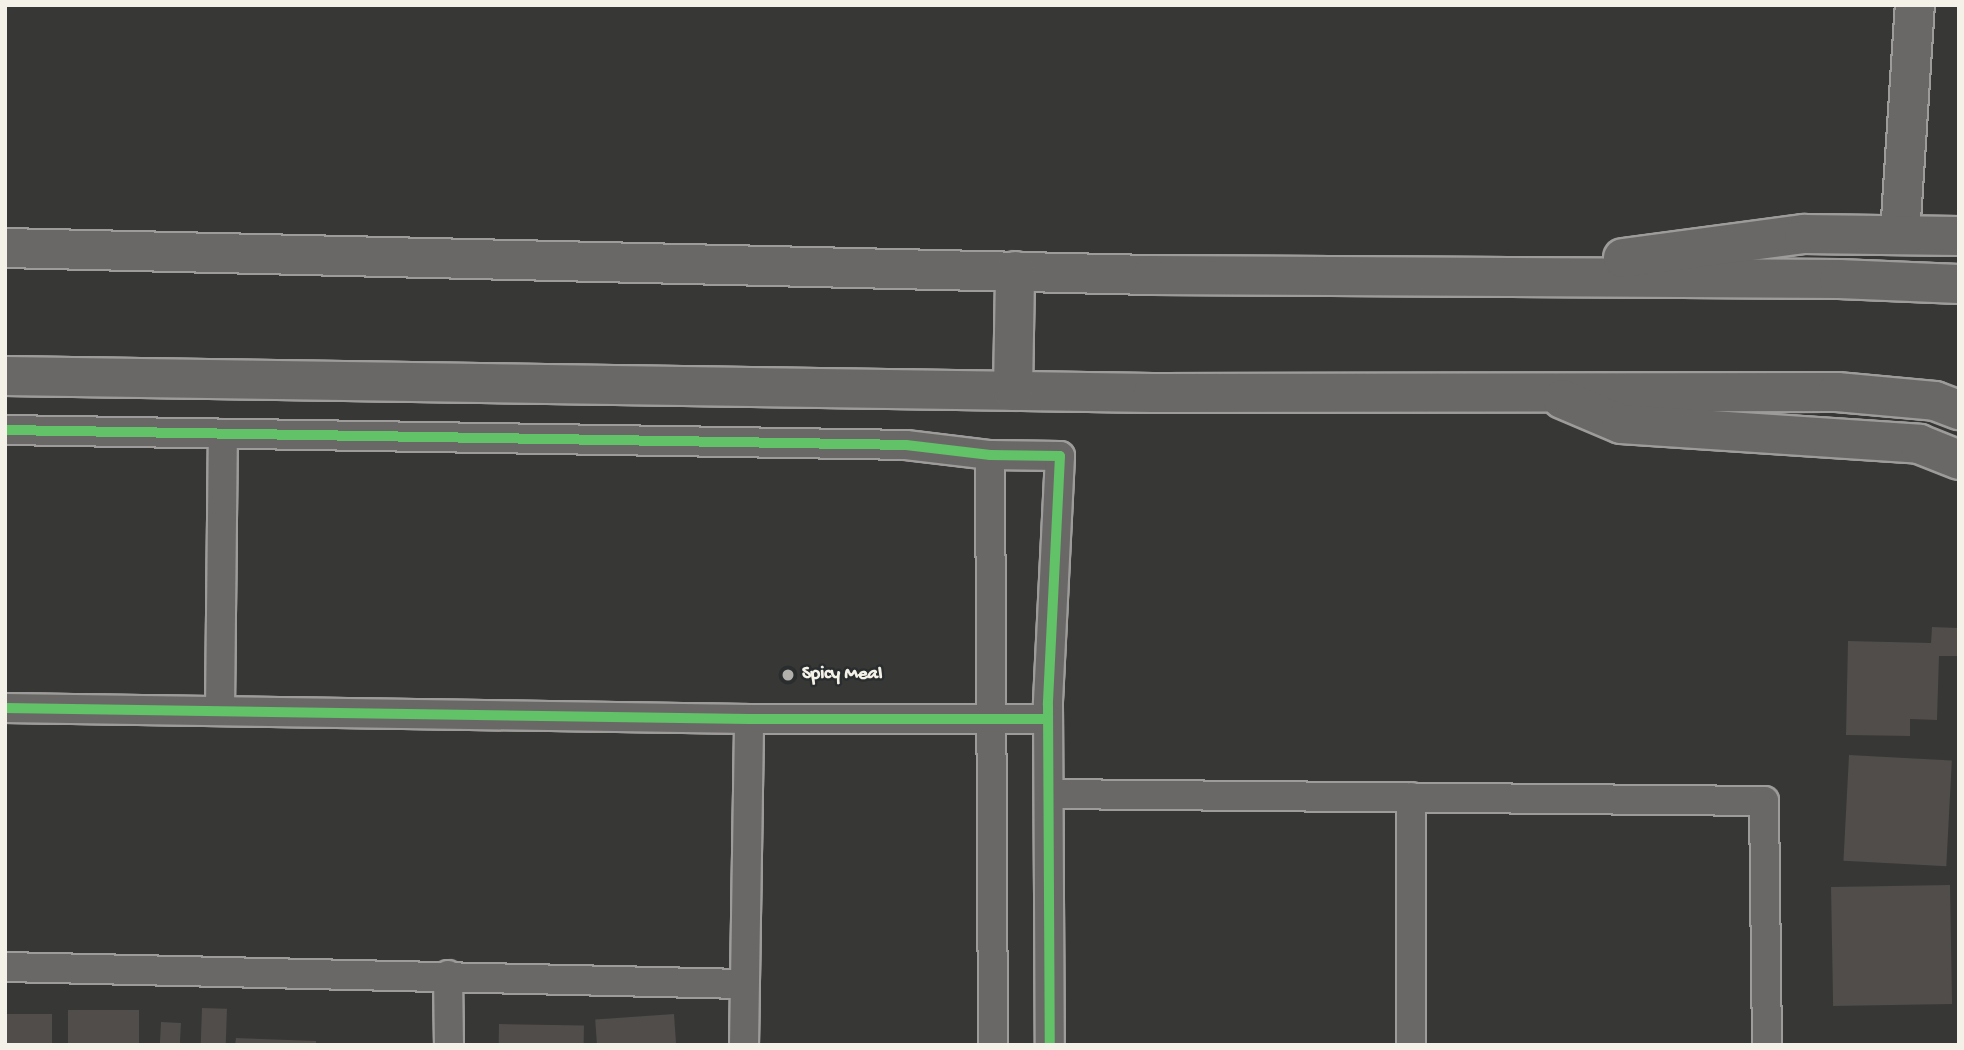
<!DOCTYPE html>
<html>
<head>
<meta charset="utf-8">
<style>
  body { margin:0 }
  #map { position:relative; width:1964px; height:1050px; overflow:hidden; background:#373736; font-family:"Gochi Hand",sans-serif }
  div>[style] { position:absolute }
  .building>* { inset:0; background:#504d4b; transform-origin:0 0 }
  .roads { filter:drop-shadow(2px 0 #9d9c9a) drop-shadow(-2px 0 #9d9c9a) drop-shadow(0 2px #9d9c9a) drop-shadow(0 -2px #9d9c9a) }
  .street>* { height:28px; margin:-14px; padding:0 14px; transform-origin:14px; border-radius:14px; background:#696866 }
  .secondary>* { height:38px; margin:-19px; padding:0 19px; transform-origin:19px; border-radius:19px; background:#696866 }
  .cycleway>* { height:10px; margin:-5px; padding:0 5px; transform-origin:5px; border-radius:5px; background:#61c268 }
  .dots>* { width:19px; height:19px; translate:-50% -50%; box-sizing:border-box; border:4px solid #2a2d2e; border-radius:50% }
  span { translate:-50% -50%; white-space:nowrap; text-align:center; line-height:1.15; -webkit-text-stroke:5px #2a2d2e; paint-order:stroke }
  .poi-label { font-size:19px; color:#f4f1e8; font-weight:700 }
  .left { translate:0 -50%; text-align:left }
  .frame { position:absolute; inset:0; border:7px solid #f4f1e8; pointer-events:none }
</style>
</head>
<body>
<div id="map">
  <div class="building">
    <i style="clip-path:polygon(1932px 627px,1959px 628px,1958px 656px,1939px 656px,1937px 720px,1910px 719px,1910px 736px,1846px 735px,1848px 641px,1931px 643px)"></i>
    <i style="left:1849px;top:755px;width:103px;height:106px;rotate:3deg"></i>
    <i style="left:1950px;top:885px;width:119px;height:119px;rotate:89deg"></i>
    <i style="left:202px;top:1008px;width:25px;height:37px;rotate:2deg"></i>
    <i style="left:68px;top:1010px;width:71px;height:35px"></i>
    <i style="left:5px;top:1014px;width:47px;height:31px"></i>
    <i style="left:674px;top:1014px;width:31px;height:79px;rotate:86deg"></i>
    <i style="left:161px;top:1022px;width:20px;height:23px;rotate:3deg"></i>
    <i style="left:499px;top:1024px;width:85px;height:21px;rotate:1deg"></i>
    <i style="clip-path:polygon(236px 1038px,316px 1041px,316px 1045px,235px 1045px)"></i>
  </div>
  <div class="roads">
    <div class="street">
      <i style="left:5px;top:430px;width:901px;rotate:0.95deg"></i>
      <i style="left:906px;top:445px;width:85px;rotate:6.8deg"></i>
      <i style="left:990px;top:455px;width:70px;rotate:0.8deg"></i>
      <i style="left:1060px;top:456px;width:249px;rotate:92.8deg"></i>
      <i style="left:1048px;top:705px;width:340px;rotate:89.7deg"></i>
      <i style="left:990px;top:455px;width:590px;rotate:89.71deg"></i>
      <i style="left:5px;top:708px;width:744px;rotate:0.85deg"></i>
      <i style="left:749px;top:719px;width:299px"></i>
      <i style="left:220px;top:710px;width:276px;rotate:-89.4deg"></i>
      <i style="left:1049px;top:794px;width:715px;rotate:0.56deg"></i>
      <i style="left:1764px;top:801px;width:244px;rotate:89.3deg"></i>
      <i style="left:1411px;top:797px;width:248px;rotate:90deg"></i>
      <i style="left:5px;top:967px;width:739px;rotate:1.32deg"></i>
      <i style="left:448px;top:975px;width:70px;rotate:89.2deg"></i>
      <i style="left:744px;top:1045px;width:326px;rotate:-89.1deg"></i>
    </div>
    <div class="secondary">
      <i style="left:1900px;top:235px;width:230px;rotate:-86.3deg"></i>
      <i style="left:5px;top:248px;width:1147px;rotate:1.35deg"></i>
      <i style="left:1152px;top:275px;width:687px;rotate:0.33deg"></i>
      <i style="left:1839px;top:279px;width:120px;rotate:2.4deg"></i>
      <i style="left:1623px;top:258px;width:183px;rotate:-7.6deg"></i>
      <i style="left:1804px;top:234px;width:155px;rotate:0.7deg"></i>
      <i style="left:5px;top:376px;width:1148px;rotate:0.85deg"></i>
      <i style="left:1153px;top:393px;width:684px;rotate:-0.08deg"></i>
      <i style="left:1837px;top:392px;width:98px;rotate:5.2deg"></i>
      <i style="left:1935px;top:401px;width:26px;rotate:21deg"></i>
      <i style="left:1013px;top:391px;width:120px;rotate:-89deg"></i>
      <i style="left:1562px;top:399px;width:64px;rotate:23deg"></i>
      <i style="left:1621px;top:424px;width:299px;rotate:3.8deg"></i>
      <i style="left:1919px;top:444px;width:43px;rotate:21.8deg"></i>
    </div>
  </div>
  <div class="cycleway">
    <i style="left:5px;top:430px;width:901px;rotate:0.95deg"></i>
    <i style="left:906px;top:445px;width:85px;rotate:6.8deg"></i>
    <i style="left:990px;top:455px;width:70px;rotate:0.8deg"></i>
    <i style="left:1060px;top:456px;width:249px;rotate:92.8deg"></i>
    <i style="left:1048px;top:705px;width:340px;rotate:89.7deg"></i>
    <i style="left:5px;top:708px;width:744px;rotate:0.85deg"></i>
    <i style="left:749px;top:719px;width:299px"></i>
  </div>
  <div class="dots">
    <i style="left:788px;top:675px;background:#b2b0aa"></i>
  </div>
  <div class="poi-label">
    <span class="left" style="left:802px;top:675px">Spicy Meal</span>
  </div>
  <div class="frame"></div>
</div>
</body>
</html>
